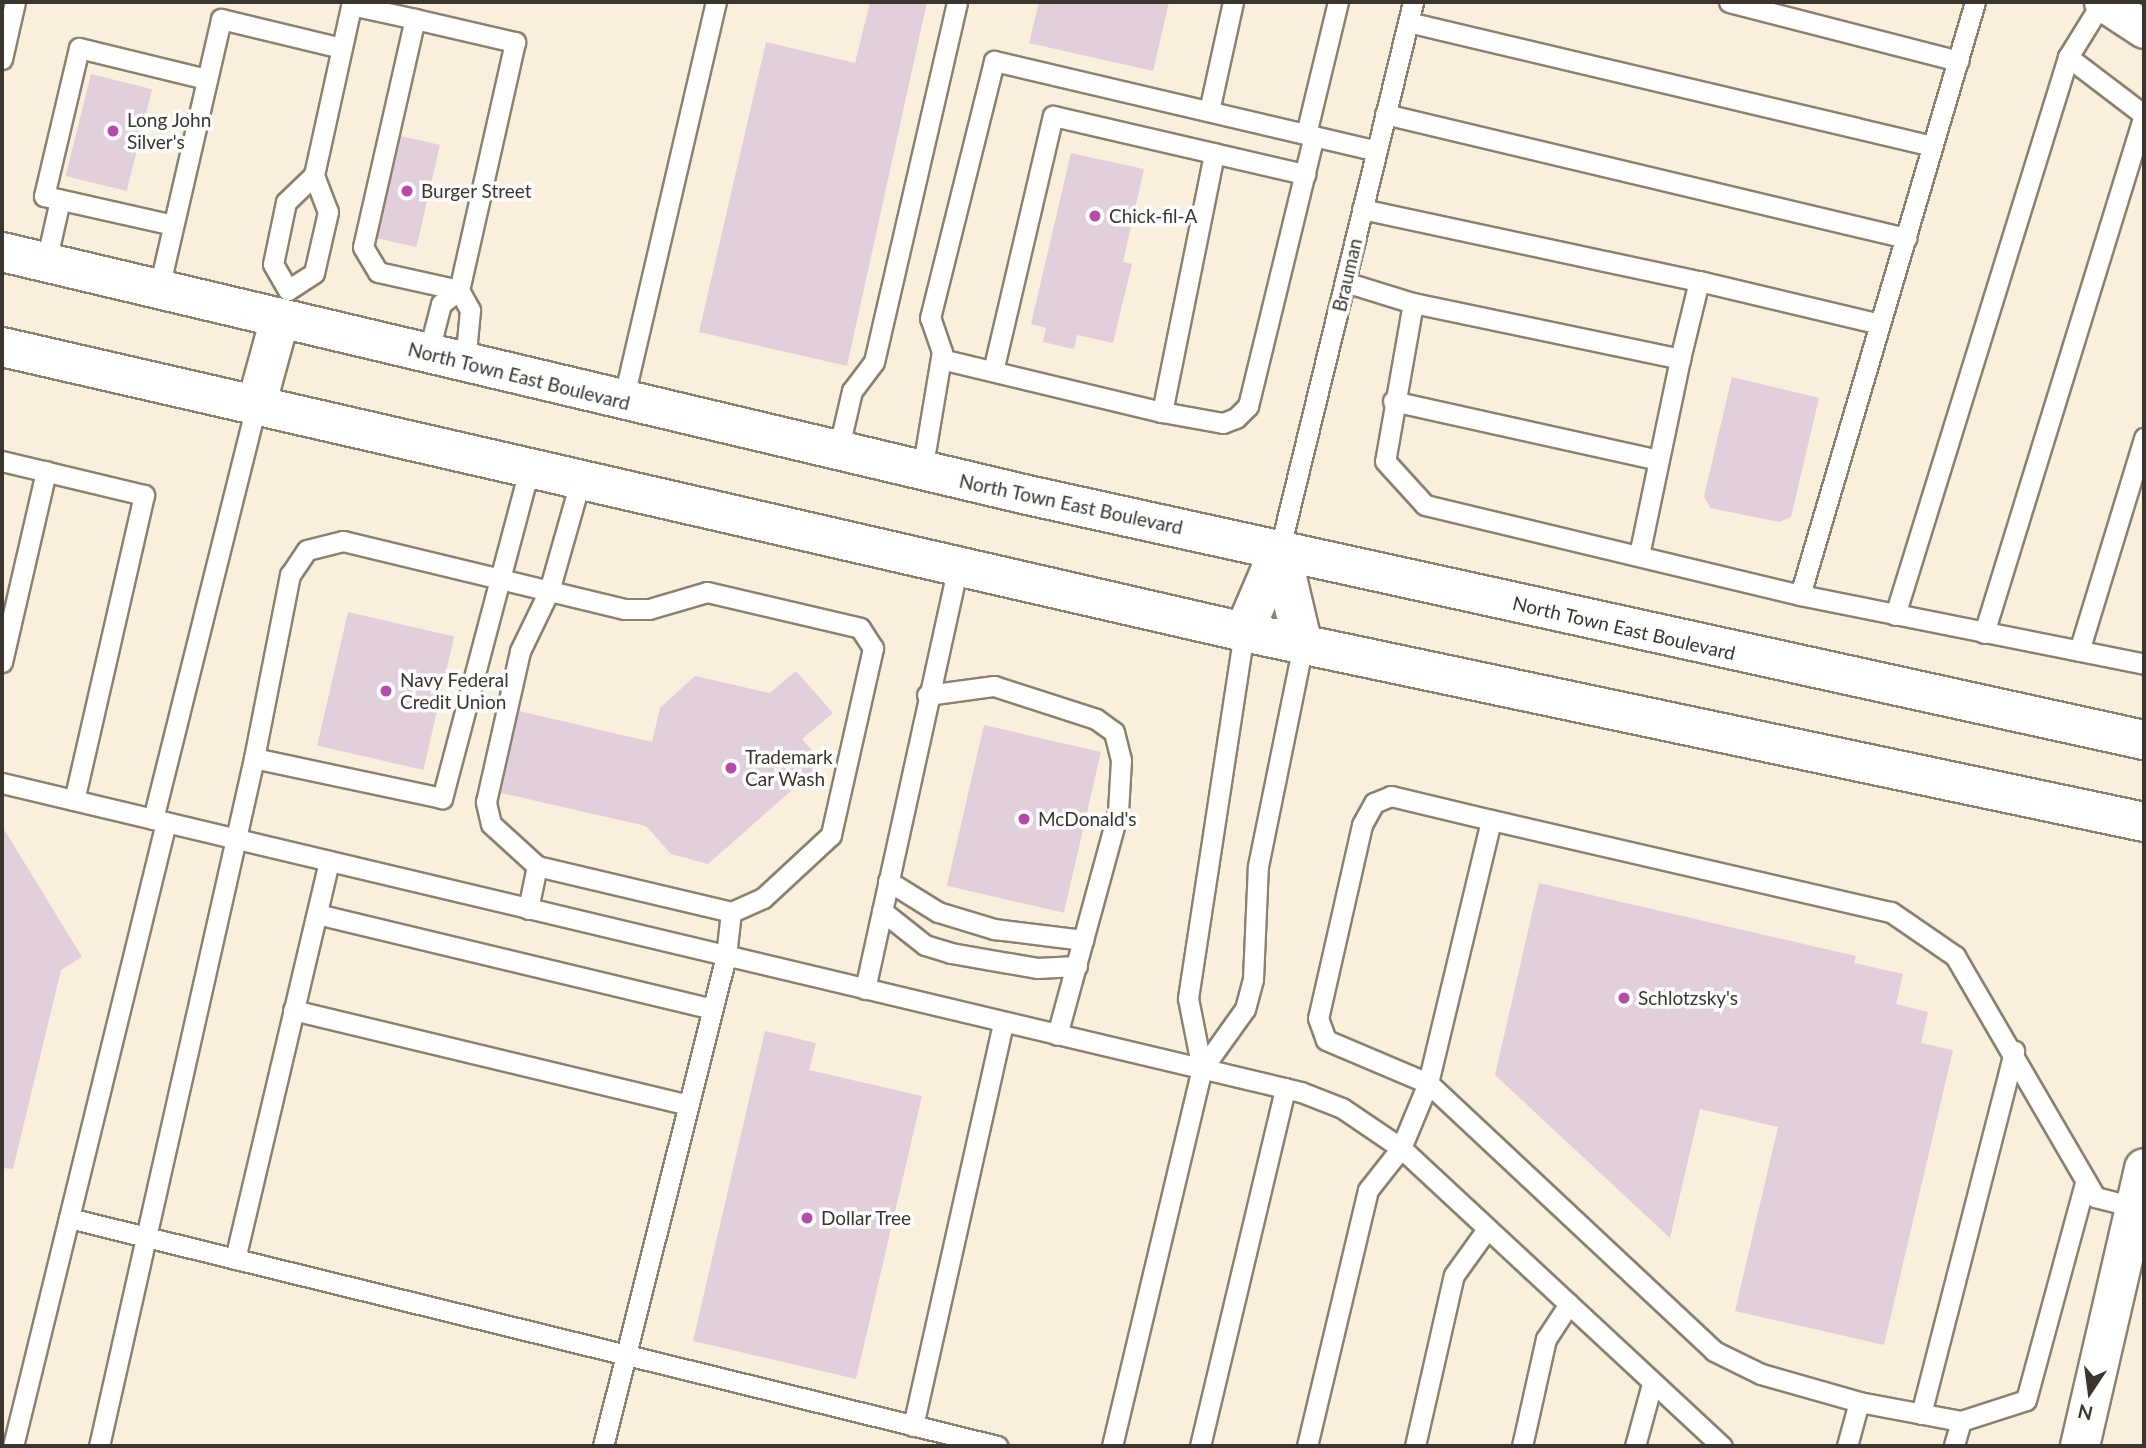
<!DOCTYPE html>
<html>
<head>
<meta charset="utf-8">
<style>
  body { margin:0 }
  #map { position:relative; width:2146px; height:1448px; overflow:hidden; background:#faefdc; font-family:Lato,sans-serif }
  div>[style] { position:absolute }
  .building>* { inset:0; background:#e1cfdc; transform-origin:0 0 }
  .roads { filter:drop-shadow(2px 0 #8b8170) drop-shadow(-2px 0 #8b8170) drop-shadow(0 2px #8b8170) drop-shadow(0 -2px #8b8170) }
  .lane>* { height:19px; margin:-9.5px; padding:0 9.5px; transform-origin:9.5px; border-radius:9.5px; background:#fff }
  .street>* { height:37px; margin:-18.5px; padding:0 18.5px; transform-origin:18.5px; border-radius:18.5px; background:#fff }
  .secondary>* { height:38px; margin:-19px; padding:0 19px; transform-origin:19px; border-radius:19px; background:#fff }
  .dots>* { width:19px; height:19px; translate:-50% -50%; box-sizing:border-box; border:4px solid #fdfdfd; border-radius:50% }
  span { translate:-50% -50%; white-space:nowrap; text-align:center; line-height:1.15; -webkit-text-stroke:7px #fdfdfd; paint-order:stroke }
  .poi-label { font-size:19px; color:#3a362f }
  .left { translate:0 -50%; text-align:left }
  .street-label { font-size:19px; color:#3a362f }
  .frame { position:absolute; inset:0; border:4px solid #3a362f; pointer-events:none }
  .north { position:absolute; left:2055px; top:1357px; width:70px; height:70px; -webkit-text-stroke:5px #fdfdfd; paint-order:stroke; rotate:193deg; font-size:19px; font-weight:700; line-height:28px; text-align:center; color:#3a362f }
  .north::after { content:''; display:block; margin:auto; width:24px; height:32px; background:#3a362f; clip-path:polygon(50% 0,100% 100%,50% 72%,0 100%) }
</style>
</head>
<body>
<div id="map">
  <div class="building">
    <i style="clip-path:polygon(870px 2px,927px 2px,847px 366px,699px 332px,766px 42px,855px 63px)"></i>
    <i style="clip-path:polygon(1039px 2px,1169px 2px,1153px 71px,1029px 43px)"></i>
    <i style="left:91px;top:74px;width:63px;height:105px;rotate:14deg"></i>
    <i style="left:401px;top:136px;width:40px;height:105px;rotate:13deg"></i>
    <i style="clip-path:polygon(1071px 153px,1144px 169px,1123px 262px,1132px 264px,1113px 343px,1077px 335px,1074px 349px,1043px 342px,1046px 328px,1031px 324px)"></i>
    <i style="clip-path:polygon(1732px 377px,1819px 398px,1791px 517px,1779px 522px,1710px 508px,1704px 496px)"></i>
    <i style="left:348px;top:612px;width:109px;height:137px;rotate:13deg"></i>
    <i style="clip-path:polygon(796px 671px,833px 713px,802px 739px,823px 763px,708px 864px,671px 854px,646px 826px,501px 793px,519px 711px,652px 742px,660px 708px,695px 676px,770px 693px)"></i>
    <i style="left:984px;top:725px;width:120px;height:165px;rotate:13deg"></i>
    <i style="clip-path:polygon(2px 826px,82px 957px,61px 970px,13px 1169px,2px 1168px)"></i>
    <i style="clip-path:polygon(1539px 883px,1856px 956px,1854px 963px,1903px 974px,1896px 1004px,1928px 1012px,1921px 1043px,1953px 1050px,1884px 1345px,1735px 1311px,1778px 1127px,1700px 1109px,1670px 1238px,1495px 1075px)"></i>
    <i style="clip-path:polygon(765px 1031px,816px 1043px,809px 1070px,922px 1096px,856px 1379px,693px 1341px)"></i>
  </div>
  <div class="roads">
    <div class="lane">
      <i style="left:1729px;top:2px;width:237px;rotate:14.4deg"></i>
      <i style="left:1975px;top:2px;width:618px;rotate:106.44deg"></i>
      <i style="left:1800px;top:595px;width:351px;rotate:11.3deg"></i>
      <i style="left:2102px;top:2px;width:65px;rotate:121.7deg"></i>
      <i style="left:2068px;top:57px;width:96px;rotate:37.3deg"></i>
      <i style="left:351px;top:5px;width:66px;rotate:12.3deg"></i>
      <i style="left:415px;top:19px;width:103px;rotate:13deg"></i>
      <i style="left:515px;top:42px;width:254px;rotate:102.7deg"></i>
      <i style="left:459px;top:290px;width:83px;rotate:-167.5deg"></i>
      <i style="left:378px;top:272px;width:29px;rotate:-121deg"></i>
      <i style="left:363px;top:247px;width:234px;rotate:-77.2deg"></i>
      <i style="left:1408px;top:22px;width:539px;rotate:13.29deg"></i>
      <i style="left:2px;top:59px;width:58px;rotate:-77.2deg"></i>
      <i style="left:1209px;top:111px;width:112px;rotate:-77.6deg"></i>
      <i style="left:1385px;top:114px;width:536px;rotate:13.39deg"></i>
      <i style="left:1306px;top:134px;width:136px;rotate:-76.4deg"></i>
      <i style="left:314px;top:175px;width:39px;rotate:136deg"></i>
      <i style="left:286px;top:202px;width:63px;rotate:101.8deg"></i>
      <i style="left:273px;top:264px;width:30px;rotate:60deg"></i>
      <i style="left:288px;top:290px;width:31px;rotate:-33deg"></i>
      <i style="left:314px;top:273px;width:63px;rotate:-77.1deg"></i>
      <i style="left:328px;top:212px;width:40px;rotate:-111deg"></i>
      <i style="left:314px;top:175px;width:177px;rotate:-77.6deg"></i>
      <i style="left:1362px;top:209px;width:345px;rotate:12.1deg"></i>
      <i style="left:1699px;top:281px;width:80px;rotate:103.7deg"></i>
      <i style="left:173px;top:225px;width:132px;rotate:-167.3deg"></i>
      <i style="left:44px;top:196px;width:152px;rotate:-76.7deg"></i>
      <i style="left:79px;top:48px;width:131px;rotate:13.7deg"></i>
      <i style="left:46px;top:262px;width:64px;rotate:-77.3deg"></i>
      <i style="left:1699px;top:281px;width:186px;rotate:13.4deg"></i>
      <i style="left:1345px;top:282px;width:71px;rotate:17.2deg"></i>
      <i style="left:1413px;top:303px;width:160px;rotate:100deg"></i>
      <i style="left:1385px;top:461px;width:59px;rotate:47.7deg"></i>
      <i style="left:1425px;top:505px;width:386px;rotate:13.5deg"></i>
      <i style="left:159px;top:288px;width:276px;rotate:-77deg"></i>
      <i style="left:221px;top:19px;width:124px;rotate:13.5deg"></i>
      <i style="left:1413px;top:303px;width:273px;rotate:11.8deg"></i>
      <i style="left:1680px;top:359px;width:200px;rotate:101.8deg"></i>
      <i style="left:428px;top:354px;width:52px;rotate:-75.4deg"></i>
      <i style="left:441px;top:304px;width:23px;rotate:-38deg"></i>
      <i style="left:459px;top:290px;width:23px;rotate:61deg"></i>
      <i style="left:470px;top:310px;width:53px;rotate:95.4deg"></i>
      <i style="left:941px;top:359px;width:227px;rotate:13.5deg"></i>
      <i style="left:1162px;top:412px;width:62px;rotate:10.2deg"></i>
      <i style="left:1223px;top:423px;width:14px;rotate:-21deg"></i>
      <i style="left:1236px;top:418px;width:17px;rotate:-45deg"></i>
      <i style="left:1248px;top:406px;width:278px;rotate:-76.3deg"></i>
      <i style="left:993px;top:371px;width:262px;rotate:-76.8deg"></i>
      <i style="left:1053px;top:116px;width:259px;rotate:13deg"></i>
      <i style="left:623px;top:401px;width:410px;rotate:-76.9deg"></i>
      <i style="left:1393px;top:401px;width:272px;rotate:12.5deg"></i>
      <i style="left:1162px;top:412px;width:264px;rotate:-78.6deg"></i>
      <i style="left:838px;top:451px;width:62px;rotate:-76.9deg"></i>
      <i style="left:852px;top:391px;width:36px;rotate:-53deg"></i>
      <i style="left:874px;top:362px;width:369px;rotate:-77deg"></i>
      <i style="left:2px;top:461px;width:146px;rotate:13.5deg"></i>
      <i style="left:144px;top:495px;width:313px;rotate:102.9deg"></i>
      <i style="left:529px;top:470px;width:113px;rotate:104.9deg"></i>
      <i style="left:500px;top:579px;width:227px;rotate:104.8deg"></i>
      <i style="left:442px;top:798px;width:192px;rotate:-168deg"></i>
      <i style="left:254px;top:758px;width:187px;rotate:-78.9deg"></i>
      <i style="left:290px;top:575px;width:30px;rotate:-56deg"></i>
      <i style="left:307px;top:550px;width:37px;rotate:-14deg"></i>
      <i style="left:343px;top:541px;width:162px;rotate:13.6deg"></i>
      <i style="left:500px;top:579px;width:128px;rotate:13.6deg"></i>
      <i style="left:624px;top:609px;width:25px"></i>
      <i style="left:649px;top:609px;width:60px;rotate:-16.3deg"></i>
      <i style="left:707px;top:592px;width:157px;rotate:13.2deg"></i>
      <i style="left:860px;top:628px;width:24px;rotate:57deg"></i>
      <i style="left:873px;top:648px;width:192px;rotate:102.7deg"></i>
      <i style="left:831px;top:835px;width:93px;rotate:137.2deg"></i>
      <i style="left:763px;top:898px;width:35px;rotate:156deg"></i>
      <i style="left:922px;top:471px;width:121px;rotate:-80.5deg"></i>
      <i style="left:942px;top:352px;width:36px;rotate:-109deg"></i>
      <i style="left:930px;top:318px;width:265px;rotate:-76deg"></i>
      <i style="left:994px;top:61px;width:393px;rotate:13.2deg"></i>
      <i style="left:1280px;top:548px;width:562px;rotate:-76.31deg"></i>
      <i style="left:1895px;top:615px;width:584px;rotate:-72.77deg"></i>
      <i style="left:1984px;top:633px;width:542px;rotate:-72.84deg"></i>
      <i style="left:2079px;top:651px;width:223px;rotate:-73deg"></i>
      <i style="left:2px;top:662px;width:196px;rotate:-77deg"></i>
      <i style="left:927px;top:695px;width:68px;rotate:-7.7deg"></i>
      <i style="left:994px;top:686px;width:107px;rotate:17.9deg"></i>
      <i style="left:1096px;top:719px;width:22px;rotate:36deg"></i>
      <i style="left:1114px;top:732px;width:29px;rotate:76deg"></i>
      <i style="left:1121px;top:760px;width:52px;rotate:93.3deg"></i>
      <i style="left:1118px;top:812px;width:231px;rotate:105.3deg"></i>
      <i style="left:2px;top:783px;width:1335px;rotate:13.38deg"></i>
      <i style="left:1301px;top:1092px;width:44px;rotate:21.3deg"></i>
      <i style="left:1342px;top:1108px;width:71px;rotate:34.1deg"></i>
      <i style="left:1401px;top:1148px;width:438px;rotate:42.9deg"></i>
      <i style="left:153px;top:819px;width:426px;rotate:-76deg"></i>
      <i style="left:1491px;top:820px;width:103px;rotate:-166.5deg"></i>
      <i style="left:1391px;top:796px;width:18px;rotate:158deg"></i>
      <i style="left:1374px;top:803px;width:25px;rotate:119deg"></i>
      <i style="left:1362px;top:825px;width:198px;rotate:102.8deg"></i>
      <i style="left:1318px;top:1018px;width:23px;rotate:70deg"></i>
      <i style="left:1326px;top:1040px;width:111px;rotate:22.9deg"></i>
      <i style="left:1428px;top:1083px;width:392px;rotate:43.1deg"></i>
      <i style="left:1714px;top:1351px;width:52px;rotate:26.1deg"></i>
      <i style="left:1761px;top:1374px;width:102px;rotate:15.9deg"></i>
      <i style="left:1859px;top:1402px;width:46px;rotate:105.3deg"></i>
      <i style="left:537px;top:866px;width:62px;rotate:-137.6deg"></i>
      <i style="left:491px;top:824px;width:23px;rotate:-103deg"></i>
      <i style="left:486px;top:802px;width:155px;rotate:-77.3deg"></i>
      <i style="left:520px;top:651px;width:67px;rotate:-64.2deg"></i>
      <i style="left:549px;top:591px;width:113px;rotate:-74.1deg"></i>
      <i style="left:888px;top:881px;width:59px;rotate:31.8deg"></i>
      <i style="left:938px;top:912px;width:59px;rotate:16.9deg"></i>
      <i style="left:994px;top:929px;width:90px;rotate:7deg"></i>
      <i style="left:528px;top:909px;width:44px;rotate:-78.2deg"></i>
      <i style="left:537px;top:866px;width:199px;rotate:13.3deg"></i>
      <i style="left:731px;top:912px;width:44px;rotate:96.5deg"></i>
      <i style="left:726px;top:956px;width:505px;rotate:104.09deg"></i>
      <i style="left:882px;top:911px;width:55px;rotate:38.3deg"></i>
      <i style="left:925px;top:945px;width:27px;rotate:17deg"></i>
      <i style="left:951px;top:953px;width:87px;rotate:9.9deg"></i>
      <i style="left:1037px;top:968px;width:40px;rotate:-2.9deg"></i>
      <i style="left:317px;top:914px;width:406px;rotate:13.5deg"></i>
      <i style="left:865px;top:989px;width:430px;rotate:-77.6deg"></i>
      <i style="left:293px;top:1010px;width:406px;rotate:13.5deg"></i>
      <i style="left:1202px;top:1069px;width:72px;rotate:-101.2deg"></i>
      <i style="left:1188px;top:998px;width:370px;rotate:-81.3deg"></i>
      <i style="left:69px;top:1218px;width:956px;rotate:13.8deg"></i>
      <i style="left:235px;top:1259px;width:409px;rotate:-76.7deg"></i>
      <i style="left:1859px;top:1402px;width:104px;rotate:10.6deg"></i>
      <i style="left:1961px;top:1421px;width:26px;rotate:106deg"></i>
      <i style="left:1921px;top:1414px;width:375px;rotate:-75.6deg"></i>
      <i style="left:1961px;top:1421px;width:68px;rotate:-17.9deg"></i>
      <i style="left:2026px;top:1400px;width:225px;rotate:-74.8deg"></i>
      <i style="left:913px;top:1426px;width:414px;rotate:-77.4deg"></i>
      <i style="left:13px;top:1446px;width:642px;rotate:-76.22deg"></i>
      <i style="left:99px;top:1446px;width:705px;rotate:-77.3deg"></i>
      <i style="left:1112px;top:1446px;width:388px;rotate:-76.6deg"></i>
      <i style="left:1202px;top:1069px;width:74px;rotate:-54.4deg"></i>
      <i style="left:1245px;top:1009px;width:31px;rotate:-75deg"></i>
      <i style="left:1253px;top:979px;width:113px;rotate:-87.5deg"></i>
      <i style="left:1258px;top:866px;width:226px;rotate:-78.5deg"></i>
      <i style="left:1200px;top:1446px;width:368px;rotate:-76.6deg"></i>
      <i style="left:1307px;top:1446px;width:263px;rotate:-76.6deg"></i>
      <i style="left:1368px;top:1190px;width:53px;rotate:-51.8deg"></i>
      <i style="left:1401px;top:1148px;width:70px;rotate:-67.4deg"></i>
      <i style="left:1428px;top:1083px;width:270px;rotate:-76.5deg"></i>
      <i style="left:1491px;top:820px;width:410px;rotate:13deg"></i>
      <i style="left:1891px;top:912px;width:78px;rotate:34.5deg"></i>
      <i style="left:1955px;top:956px;width:279px;rotate:59.8deg"></i>
      <i style="left:2095px;top:1197px;width:41px;rotate:14deg"></i>
      <i style="left:1415px;top:1446px;width:175px;rotate:-77.2deg"></i>
      <i style="left:1454px;top:1275px;width:57px;rotate:-54.3deg"></i>
      <i style="left:1522px;top:1446px;width:110px;rotate:-77.4deg"></i>
      <i style="left:1546px;top:1339px;width:42px;rotate:-56.7deg"></i>
      <i style="left:1635px;top:1446px;width:64px;rotate:-74.7deg"></i>
    </div>
    <div class="street">
      <i style="left:2103px;top:2px;width:49px;rotate:33.4deg"></i>
    </div>
    <div class="secondary">
      <i style="left:2px;top:252px;width:1049px;rotate:13.33deg"></i>
      <i style="left:1023px;top:494px;width:1148px;rotate:12.38deg"></i>
      <i style="left:2px;top:347px;width:1274px;rotate:12.92deg"></i>
      <i style="left:1244px;top:632px;width:920px;rotate:11.92deg"></i>
      <i style="left:256px;top:406px;width:91px;rotate:-74.7deg"></i>
      <i style="left:1280px;top:548px;width:100px;rotate:76.7deg"></i>
      <i style="left:1244px;top:632px;width:91px;rotate:-66.8deg"></i>
      <i style="left:2080px;top:1446px;width:285px;rotate:-77deg"></i>
    </div>
  </div>
  <div class="dots">
    <i style="left:113px;top:131px;background:#b64aab"></i>
    <i style="left:407px;top:191px;background:#b64aab"></i>
    <i style="left:1095px;top:216px;background:#b64aab"></i>
    <i style="left:386px;top:691px;background:#b64aab"></i>
    <i style="left:731px;top:768px;background:#b64aab"></i>
    <i style="left:1024px;top:819px;background:#b64aab"></i>
    <i style="left:1624px;top:998px;background:#b64aab"></i>
    <i style="left:807px;top:1218px;background:#b64aab"></i>
  </div>
  <div class="poi-label">
    <span class="left" style="left:127px;top:131px">Long John<br>Silver's</span>
    <span class="left" style="left:421px;top:191px">Burger Street</span>
    <span class="left" style="left:1109px;top:216px">Chick-fil-A</span>
    <span class="left" style="left:400px;top:691px">Navy Federal<br>Credit Union</span>
    <span class="left" style="left:745px;top:768px">Trademark<br>Car Wash</span>
    <span class="left" style="left:1038px;top:819px">McDonald's</span>
    <span class="left" style="left:1638px;top:998px">Schlotzsky's</span>
    <span class="left" style="left:821px;top:1218px">Dollar Tree</span>
  </div>
  <div class="street-label">
    <span style="left:1347px;top:275px;rotate:-77deg">Brauman</span>
    <span style="left:519px;top:376px;rotate:14deg">North Town East Boulevard</span>
    <span style="left:1071px;top:504px;rotate:12deg">North Town East Boulevard</span>
    <span style="left:1624px;top:628px;rotate:13deg">North Town East Boulevard</span>
  </div>
  <div class="frame"></div>
  <div class="north">N</div>
</div>
</body>
</html>
